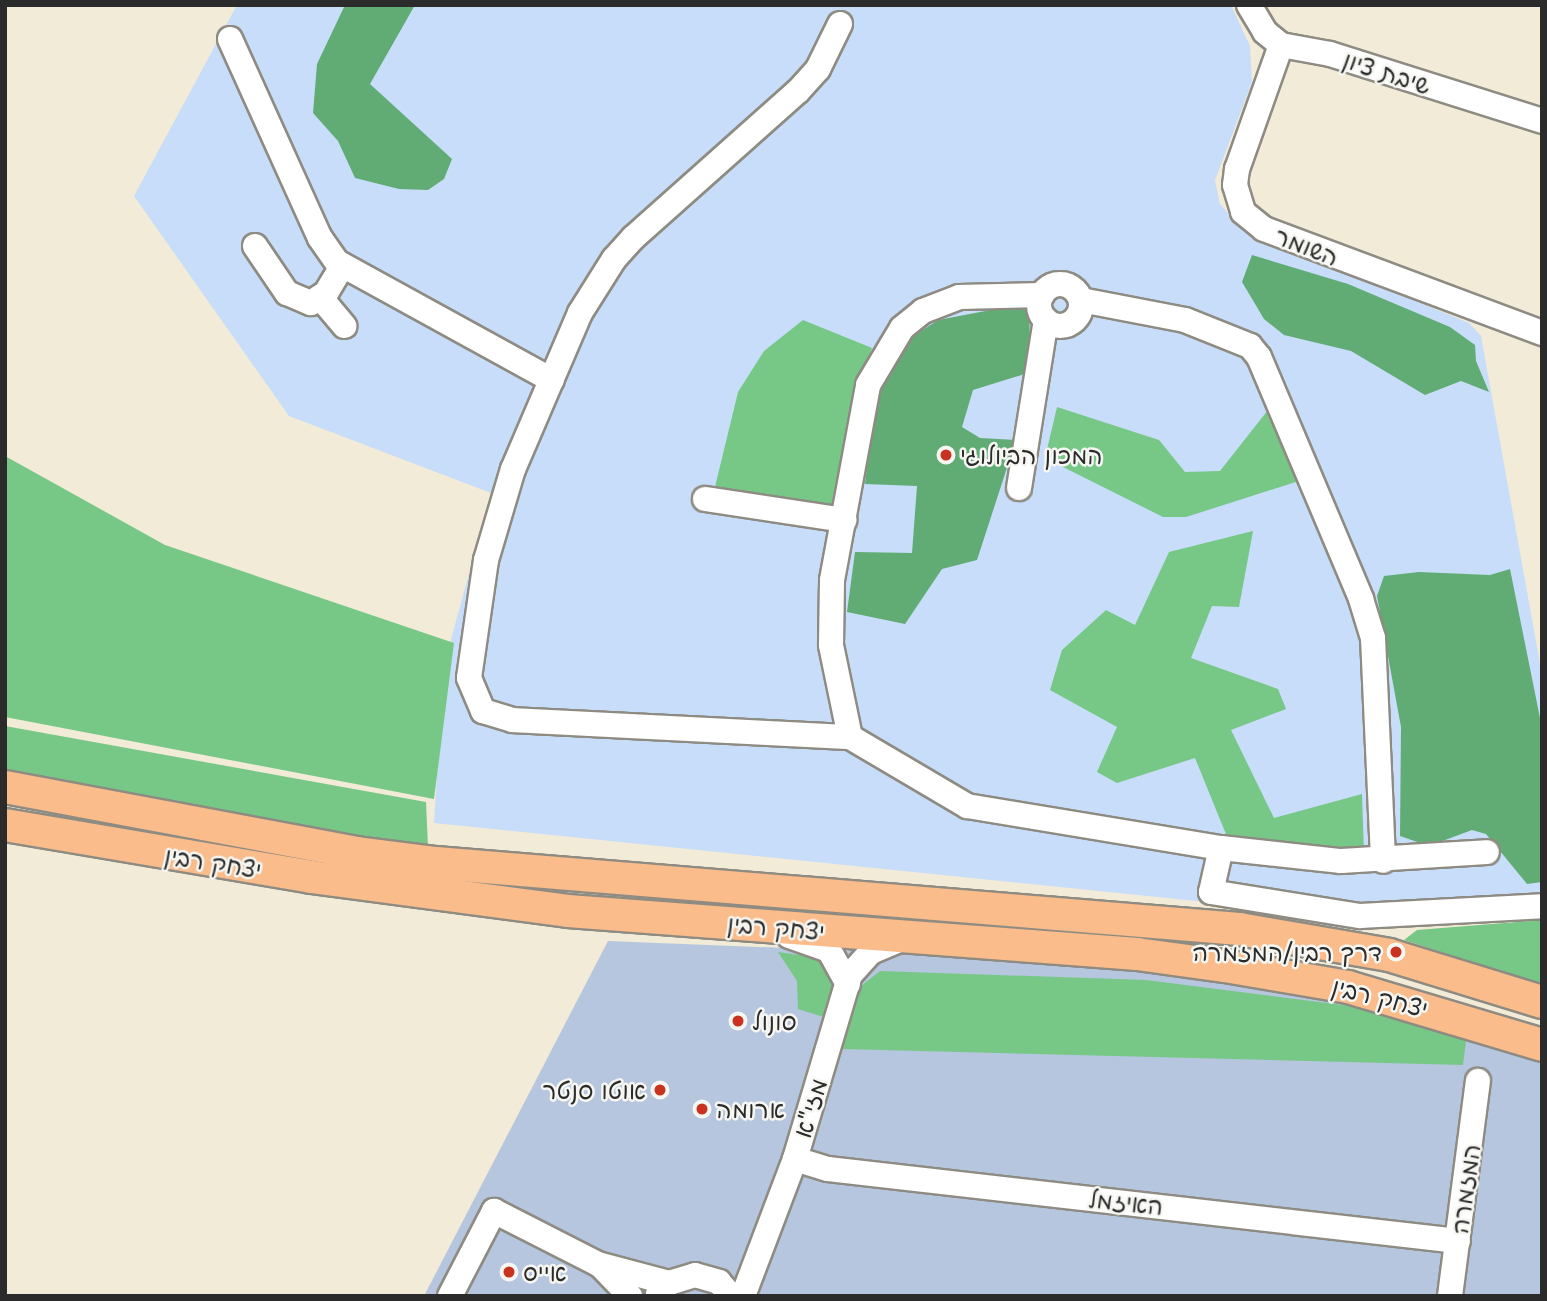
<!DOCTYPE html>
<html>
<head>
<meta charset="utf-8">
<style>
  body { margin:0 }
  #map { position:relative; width:1547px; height:1301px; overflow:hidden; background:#f2ebd8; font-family:"Playpen Sans","Playpen Sans Hebrew",sans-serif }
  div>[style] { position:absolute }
  .built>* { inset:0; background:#c7ddf9 }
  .industrial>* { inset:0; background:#b5c6de }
  .green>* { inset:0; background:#77c787 }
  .forest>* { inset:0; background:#61ac74 }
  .roads { filter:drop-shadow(2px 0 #8e8b82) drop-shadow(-2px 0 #8e8b82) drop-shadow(0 2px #8e8b82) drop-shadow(0 -2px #8e8b82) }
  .minor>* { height:24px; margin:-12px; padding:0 12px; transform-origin:12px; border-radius:12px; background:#fff }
  .minor>.ring { margin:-12px; padding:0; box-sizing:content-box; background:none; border:24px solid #fff; border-radius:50% }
  .major>* { height:32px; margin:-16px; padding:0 16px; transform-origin:16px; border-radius:16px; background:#f9bc8a }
  .dots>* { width:19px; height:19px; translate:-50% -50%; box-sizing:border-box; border:4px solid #f6f6f2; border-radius:50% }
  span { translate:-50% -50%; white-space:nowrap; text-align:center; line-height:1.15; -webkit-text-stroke:5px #f6f6f2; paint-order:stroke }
  .street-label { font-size:24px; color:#2b2b2b }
  .poi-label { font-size:24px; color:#2b2b2b }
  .left { translate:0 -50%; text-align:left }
  .right { translate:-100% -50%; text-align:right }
  .frame { position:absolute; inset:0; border:7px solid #2b2b2b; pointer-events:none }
</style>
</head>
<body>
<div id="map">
  <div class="built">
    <i style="clip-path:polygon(237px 5px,1231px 5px,1250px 46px,1252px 82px,1215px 180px,1220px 204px,1243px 230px,1469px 323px,1481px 336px,1542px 675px,1542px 893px,1468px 903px,1323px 914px,434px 823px,444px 665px,491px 493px,289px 416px,134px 196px)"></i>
  </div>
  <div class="industrial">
    <i style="clip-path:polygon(608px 941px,938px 954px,1249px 982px,1346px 997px,1542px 1051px,1542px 1296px,424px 1296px)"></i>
  </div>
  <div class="green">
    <i style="clip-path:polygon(803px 320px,872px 348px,855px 391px,840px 505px,714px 491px,738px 392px,764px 351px)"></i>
    <i style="clip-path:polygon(1057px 407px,1159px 440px,1185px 472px,1220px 471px,1268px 410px,1299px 481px,1186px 517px,1163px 517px,1045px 458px)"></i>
    <i style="clip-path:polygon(5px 456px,165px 545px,454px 643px,434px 799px,5px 717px)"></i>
    <i style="clip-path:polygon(1253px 531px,1239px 607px,1212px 606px,1191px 658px,1278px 689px,1286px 709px,1231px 730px,1274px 818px,1362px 794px,1364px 854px,1230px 844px,1195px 758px,1117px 783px,1097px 772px,1117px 727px,1050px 690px,1062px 650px,1106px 610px,1135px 625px,1169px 552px)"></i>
    <i style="clip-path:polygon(5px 726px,426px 802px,428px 847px,5px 778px)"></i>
    <i style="clip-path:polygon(1542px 920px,1542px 985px,1404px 940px,1417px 930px)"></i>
    <i style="clip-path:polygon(778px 952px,813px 957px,827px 966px,833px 990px,827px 1018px,798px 1009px,797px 981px)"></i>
    <i style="clip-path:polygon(880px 971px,1146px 980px,1350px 1006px,1443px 1030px,1466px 1041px,1463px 1065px,842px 1049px,848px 1013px,861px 986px)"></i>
  </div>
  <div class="forest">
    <i style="clip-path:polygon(345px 5px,415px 5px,370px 84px,452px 159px,444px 179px,428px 190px,399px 189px,355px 178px,338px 141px,313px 113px,317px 64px)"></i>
    <i style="clip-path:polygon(1252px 255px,1348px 284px,1450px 327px,1475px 345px,1476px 361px,1489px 392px,1461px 381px,1425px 395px,1351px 351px,1284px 335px,1264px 319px,1242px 282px)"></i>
    <i style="clip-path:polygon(996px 309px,1029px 310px,1031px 372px,973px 390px,962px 427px,980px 438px,1016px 440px,977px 560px,942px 569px,905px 624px,847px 612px,855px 552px,912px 553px,917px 486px,865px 484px,875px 398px,889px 369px,912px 337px,938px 320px)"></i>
    <i style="clip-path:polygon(1510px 569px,1542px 728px,1542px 882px,1527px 884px,1486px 834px,1472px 830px,1429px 846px,1400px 836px,1401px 727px,1377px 596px,1384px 576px,1419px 572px,1490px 575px)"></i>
  </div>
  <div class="roads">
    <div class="minor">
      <i style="left:1249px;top:5px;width:31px;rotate:59deg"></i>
      <i style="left:1265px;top:32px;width:21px;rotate:39deg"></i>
      <i style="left:1281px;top:45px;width:50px;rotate:10.4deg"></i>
      <i style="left:1330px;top:54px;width:222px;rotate:17.5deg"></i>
      <i style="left:840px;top:24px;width:50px;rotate:116.1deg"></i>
      <i style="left:818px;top:69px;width:30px;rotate:132deg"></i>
      <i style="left:798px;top:91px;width:221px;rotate:138.3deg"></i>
      <i style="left:633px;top:238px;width:28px;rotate:132deg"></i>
      <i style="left:614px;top:259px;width:64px;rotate:122.2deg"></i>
      <i style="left:580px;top:313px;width:170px;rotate:113.2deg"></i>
      <i style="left:513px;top:469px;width:95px;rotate:106.5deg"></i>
      <i style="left:486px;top:560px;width:119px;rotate:98.2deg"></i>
      <i style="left:469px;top:678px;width:36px;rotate:67deg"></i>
      <i style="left:483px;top:711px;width:31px;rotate:17deg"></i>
      <i style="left:513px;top:720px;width:337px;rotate:2.9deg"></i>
      <i style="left:850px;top:737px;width:136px;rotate:30.5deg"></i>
      <i style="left:967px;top:806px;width:257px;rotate:9.4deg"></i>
      <i style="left:1221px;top:848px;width:45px;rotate:102.8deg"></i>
      <i style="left:1211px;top:892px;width:151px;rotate:9.2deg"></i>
      <i style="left:1360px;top:916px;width:182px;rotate:-3.1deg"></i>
      <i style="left:230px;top:39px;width:218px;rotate:65.7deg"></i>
      <i style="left:320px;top:238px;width:29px;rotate:55deg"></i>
      <i style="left:337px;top:262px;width:245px;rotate:28.8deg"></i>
      <i style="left:1281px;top:45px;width:132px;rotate:109.5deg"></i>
      <i style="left:1237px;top:169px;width:16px;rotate:97deg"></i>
      <i style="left:1235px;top:185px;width:28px;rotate:73deg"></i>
      <i style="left:1243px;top:212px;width:27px;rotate:39deg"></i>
      <i style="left:1264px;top:229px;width:297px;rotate:20.5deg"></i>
      <i style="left:255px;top:246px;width:57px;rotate:55.8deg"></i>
      <i style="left:287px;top:293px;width:26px;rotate:23deg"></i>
      <i style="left:311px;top:303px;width:18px;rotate:-34deg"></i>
      <i style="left:326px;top:293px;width:31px;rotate:-59deg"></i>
      <i class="ring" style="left:1039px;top:284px;width:18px;height:18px"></i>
      <i style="left:320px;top:297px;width:38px;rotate:50deg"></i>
      <i style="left:1081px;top:300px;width:106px;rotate:10.9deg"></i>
      <i style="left:1185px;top:320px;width:70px;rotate:21.8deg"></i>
      <i style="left:1250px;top:346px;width:14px;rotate:51deg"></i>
      <i style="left:1259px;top:357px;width:263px;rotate:67.1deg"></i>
      <i style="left:1361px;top:599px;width:41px;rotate:72.9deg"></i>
      <i style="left:1373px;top:638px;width:223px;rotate:87.4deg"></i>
      <i style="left:1019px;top:488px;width:170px;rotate:-80.9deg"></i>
      <i style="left:705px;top:499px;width:141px;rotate:8.6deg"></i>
      <i style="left:850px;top:737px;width:94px;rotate:-101.7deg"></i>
      <i style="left:831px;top:645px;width:65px;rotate:-89.1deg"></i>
      <i style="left:832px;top:580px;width:198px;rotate:-79.5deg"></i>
      <i style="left:868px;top:385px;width:66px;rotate:-59.2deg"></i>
      <i style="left:902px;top:328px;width:27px;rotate:-39deg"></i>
      <i style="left:923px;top:311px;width:39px;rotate:-21deg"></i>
      <i style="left:959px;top:297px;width:83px;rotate:-1.4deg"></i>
      <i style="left:1221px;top:848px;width:121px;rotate:6.2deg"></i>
      <i style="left:1341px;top:861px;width:146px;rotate:-3.5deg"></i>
      <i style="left:789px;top:936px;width:42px;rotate:19.3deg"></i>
      <i style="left:829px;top:950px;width:39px;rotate:61deg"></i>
      <i style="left:795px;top:1159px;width:34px;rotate:17deg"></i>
      <i style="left:828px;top:1169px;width:634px;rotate:6.52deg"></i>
      <i style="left:601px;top:1266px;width:42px;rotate:46deg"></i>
      <i style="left:658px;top:1294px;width:16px;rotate:-45deg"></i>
      <i style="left:669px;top:1283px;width:27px;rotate:-17deg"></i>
      <i style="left:695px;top:1275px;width:25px;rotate:16deg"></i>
      <i style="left:719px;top:1282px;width:18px;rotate:49deg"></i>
      <i style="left:450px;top:1296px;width:96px;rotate:-62.6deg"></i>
      <i style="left:494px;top:1211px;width:117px;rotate:27deg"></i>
      <i style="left:598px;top:1264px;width:73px;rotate:15deg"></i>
      <i style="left:743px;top:1296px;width:147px;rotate:-69.2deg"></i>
      <i style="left:795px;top:1159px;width:192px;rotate:-73.4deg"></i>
      <i style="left:850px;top:975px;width:31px;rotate:-48deg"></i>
      <i style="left:871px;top:952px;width:36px;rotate:-23deg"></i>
      <i style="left:1450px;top:1296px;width:217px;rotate:-82.6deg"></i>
    </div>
    <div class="major">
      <i style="left:5px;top:787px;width:358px;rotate:10.6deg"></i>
      <i style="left:357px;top:853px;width:80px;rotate:7.2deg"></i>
      <i style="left:436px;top:863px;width:806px;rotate:4.7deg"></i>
      <i style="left:1239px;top:929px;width:152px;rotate:9.8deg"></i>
      <i style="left:1389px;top:955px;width:160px;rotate:17.1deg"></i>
      <i style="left:5px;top:825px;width:310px;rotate:9.6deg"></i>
      <i style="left:311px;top:877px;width:259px;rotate:7.5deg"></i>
      <i style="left:568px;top:911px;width:571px;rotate:4.32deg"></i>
      <i style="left:1137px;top:954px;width:89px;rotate:7.8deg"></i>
      <i style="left:1225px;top:966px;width:125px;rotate:9.7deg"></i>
      <i style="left:1348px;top:987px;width:202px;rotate:16.6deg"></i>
    </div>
  </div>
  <div class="dots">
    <i style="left:946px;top:455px;background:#c8321e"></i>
    <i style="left:1396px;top:952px;background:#c8321e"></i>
    <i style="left:738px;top:1021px;background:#c8321e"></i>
    <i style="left:660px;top:1090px;background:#c8321e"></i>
    <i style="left:702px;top:1109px;background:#c8321e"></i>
    <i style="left:509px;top:1272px;background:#c8321e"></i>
  </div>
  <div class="street-label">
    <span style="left:1387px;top:72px;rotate:18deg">שיבת ציון</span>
    <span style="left:1307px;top:246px;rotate:21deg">השומר</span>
    <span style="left:213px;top:862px;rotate:9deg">יצחק רבין</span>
    <span style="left:776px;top:927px;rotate:5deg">יצחק רבין</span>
    <span style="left:1380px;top:997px;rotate:14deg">יצחק רבין</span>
    <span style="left:810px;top:1108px;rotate:-73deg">מזי"א</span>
    <span style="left:1465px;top:1189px;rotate:-82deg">המזמרה</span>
    <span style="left:1126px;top:1202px;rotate:6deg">האיזמל</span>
  </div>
  <div class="poi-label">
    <span class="left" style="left:960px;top:455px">המכון הביולוגי</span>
    <span class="right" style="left:1382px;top:952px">דרך רבין/המזמרה</span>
    <span class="left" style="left:752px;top:1021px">סונול</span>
    <span class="right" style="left:646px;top:1090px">אוטו סנטר</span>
    <span class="left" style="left:716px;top:1109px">ארומה</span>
    <span class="left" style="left:523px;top:1272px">אייס</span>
  </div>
  <div class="frame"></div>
</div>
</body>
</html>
